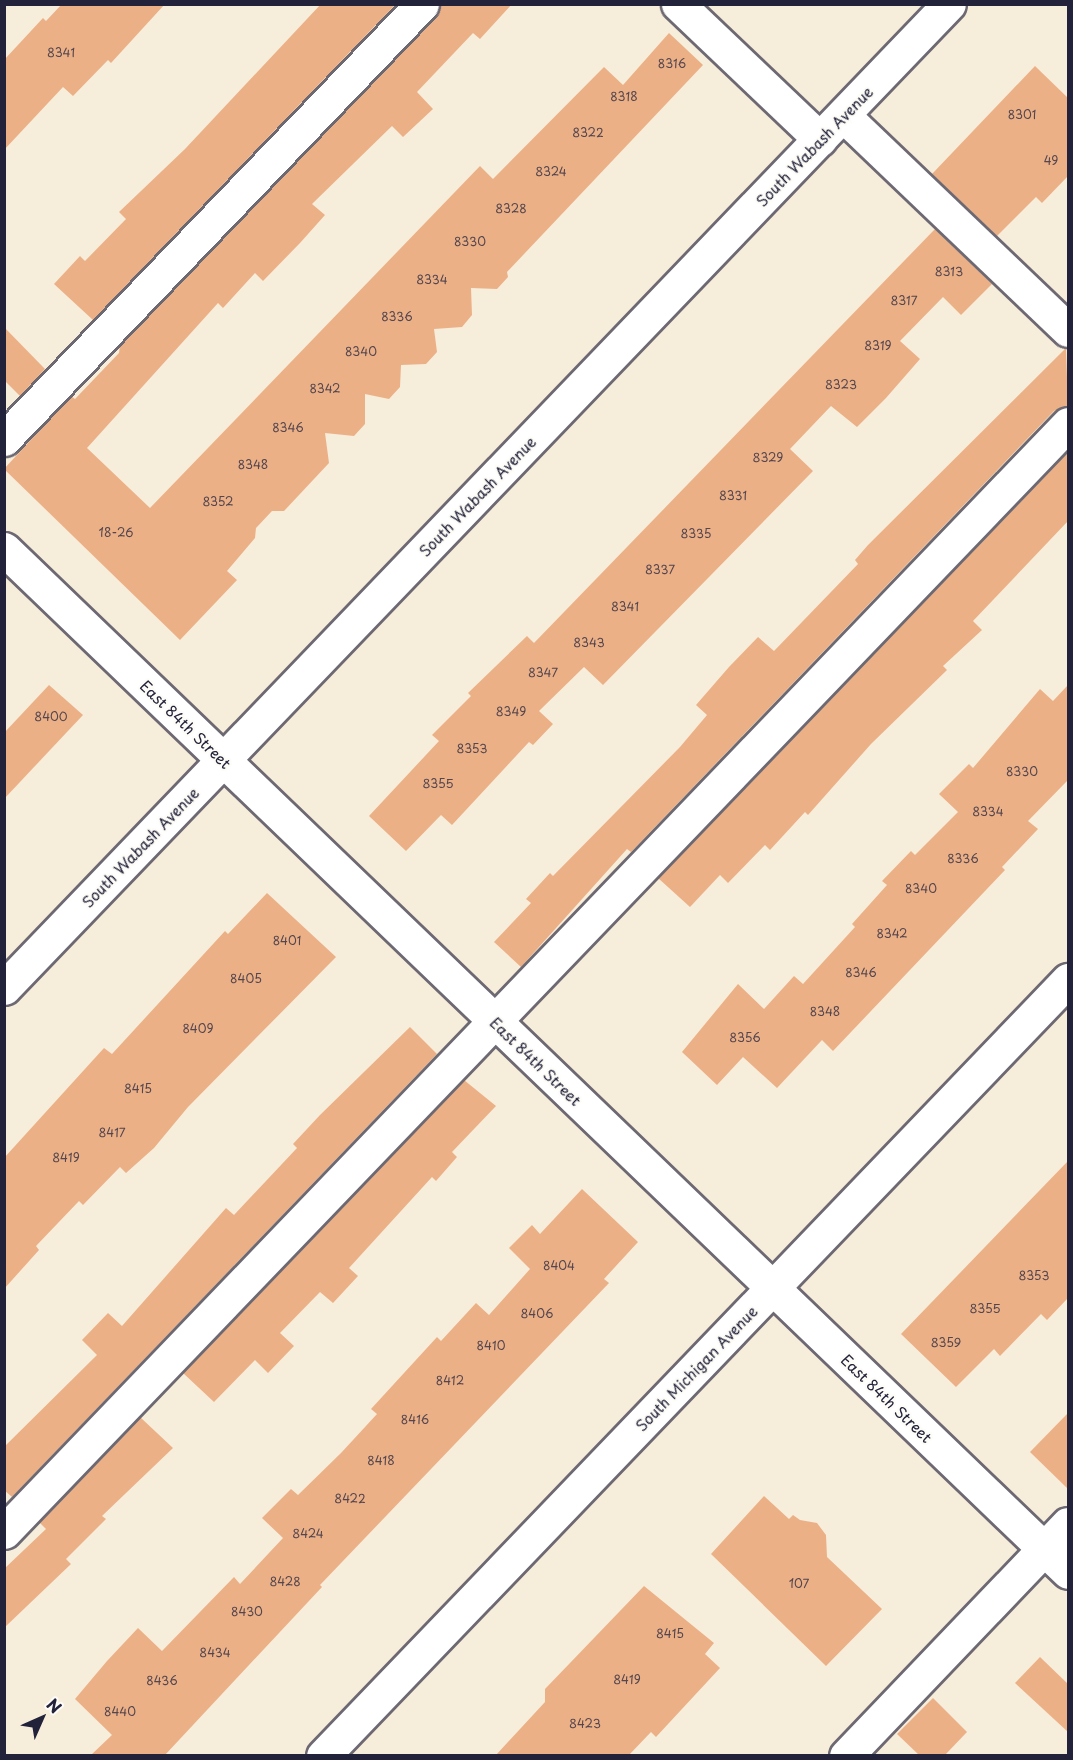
<!DOCTYPE html>
<html>
<head>
<meta charset="utf-8">
<style>
  body { margin:0 }
  #map { position:relative; width:1073px; height:1760px; overflow:hidden; background:#f7eddb; font-family:"Playpen Sans",sans-serif }
  div>[style] { position:absolute }
  .building>* { inset:0; background:#ecb087 }
  .roads { filter:drop-shadow(2px 0 #6d6973) drop-shadow(-2px 0 #6d6973) drop-shadow(0 2px #6d6973) drop-shadow(0 -2px #6d6973) }
  .minor>* { height:33px; margin:-16.5px; padding:0 16.5px; transform-origin:16.5px; border-radius:16.5px; background:#fff }
  span { translate:-50% -50%; white-space:nowrap; text-align:center; line-height:1.15; -webkit-text-stroke:4.5px #fdfcf7; paint-order:stroke }
  .number-label { font-size:12px; color:#54464e }
  .number-label span { -webkit-text-stroke-width:0 }
  .street-label { font-size:15px; color:#22223b }
  .frame { position:absolute; inset:0; border:6px solid #22223b; pointer-events:none }
  .north { position:absolute; left:12px; top:1688px; width:60px; height:60px; -webkit-text-stroke:4px #fdfcf7; paint-order:stroke; rotate:45deg; font-size:16px; font-weight:700; line-height:24px; text-align:center; color:#22223b }
  .north::after { content:''; display:block; margin:auto; width:21px; height:27px; background:#22223b; clip-path:polygon(50% 0,100% 100%,50% 72%,0 100%) }
</style>
</head>
<body>
<div id="map">
  <div class="building">
    <i style="clip-path:polygon(62px 4px,165px 4px,111px 63px,108px 60px,73px 96px,63px 87px,4px 150px,4px 60px,43px 18px,46px 21px)"></i>
    <i style="clip-path:polygon(321px 4px,396px 4px,93px 320px,54px 284px,80px 256px,85px 261px,126px 219px,119px 212px,185px 149px)"></i>
    <i style="clip-path:polygon(440px 4px,512px 4px,480px 39px,473px 33px,417px 92px,433px 109px,403px 137px,392px 126px,312px 204px,325px 215px,300px 243px,263px 281px,255px 273px,223px 308px,218px 303px,87px 448px,150px 508px,480px 166px,493px 179px,604px 67px,623px 85px,669px 33px,703px 65px,507px 272px,508px 277px,497px 289px,471px 288px,472px 315px,462px 327px,434px 329px,437px 352px,426px 364px,401px 365px,400px 387px,389px 399px,365px 394px,365px 424px,354px 436px,325px 433px,329px 463px,284px 511px,272px 511px,256px 528px,255px 538px,227px 571px,237px 580px,180px 640px,4px 469px,71px 396px,75px 399px,119px 353px,120px 345px,436px 17px)"></i>
    <i style="clip-path:polygon(1035px 66px,1068px 98px,1068px 176px,1042px 203px,1036px 197px,997px 236px,932px 174px)"></i>
    <i style="clip-path:polygon(935px 229px,992px 284px,961px 315px,943px 297px,900px 341px,920px 359px,886px 398px,857px 427px,831px 406px,790px 449px,813px 471px,603px 685px,584px 667px,539px 711px,553px 724px,533px 745px,529px 742px,452px 825px,441px 815px,406px 851px,369px 816px,439px 741px,432px 735px,471px 696px,468px 693px,527px 636px,534px 643px)"></i>
    <i style="clip-path:polygon(4px 327px,45px 369px,20px 396px,4px 380px)"></i>
    <i style="clip-path:polygon(1066px 348px,1068px 406px,1054px 411px,631px 852px,627px 849px,521px 967px,494px 942px,531px 903px,526px 899px,550px 873px,553px 876px,680px 747px,707px 715px,696px 705px,729px 667px,758px 637px,774px 651px,858px 564px,855px 560px,868px 545px)"></i>
    <i style="clip-path:polygon(1068px 451px,1068px 521px,973px 621px,982px 630px,943px 666px,947px 670px,871px 744px,808px 815px,805px 812px,770px 850px,765px 845px,728px 883px,720px 875px,690px 907px,658px 878px)"></i>
    <i style="clip-path:polygon(49px 685px,83px 715px,4px 799px,4px 733px)"></i>
    <i style="clip-path:polygon(1068px 685px,1068px 780px,1028px 821px,1038px 829px,1002px 867px,1005px 870px,833px 1051px,822px 1040px,777px 1088px,743px 1057px,717px 1085px,682px 1052px,738px 984px,764px 1009px,794px 976px,803px 984px,855px 927px,852px 924px,887px 885px,882px 881px,911px 851px,915px 855px,958px 812px,939px 794px,969px 764px,973px 768px,1040px 689px,1053px 701px)"></i>
    <i style="clip-path:polygon(267px 893px,336px 957px,188px 1107px,154px 1148px,126px 1173px,120px 1167px,83px 1205px,79px 1201px,36px 1246px,39px 1250px,4px 1289px,4px 1158px,104px 1048px,112px 1054px,225px 931px,228px 934px)"></i>
    <i style="clip-path:polygon(410px 1027px,437px 1054px,12px 1497px,4px 1490px,4px 1447px,97px 1355px,82px 1340px,108px 1313px,122px 1326px,226px 1208px,234px 1215px,297px 1148px,293px 1144px,320px 1115px)"></i>
    <i style="clip-path:polygon(464px 1080px,496px 1106px,452px 1152px,457px 1157px,436px 1181px,432px 1177px,349px 1268px,358px 1276px,333px 1303px,320px 1292px,280px 1333px,294px 1346px,268px 1373px,255px 1360px,214px 1402px,183px 1373px)"></i>
    <i style="clip-path:polygon(1068px 1161px,1068px 1298px,1047px 1320px,1041px 1314px,1000px 1356px,994px 1349px,956px 1387px,901px 1334px)"></i>
    <i style="clip-path:polygon(582px 1189px,638px 1242px,604px 1279px,609px 1283px,320px 1585px,322px 1587px,165px 1755px,91px 1755px,112px 1735px,75px 1699px,107px 1661px,138px 1628px,162px 1651px,234px 1577px,240px 1584px,283px 1538px,262px 1518px,291px 1489px,298px 1495px,341px 1453px,377px 1414px,371px 1409px,437px 1337px,441px 1341px,476px 1303px,489px 1315px,530px 1269px,509px 1248px,532px 1225px,540px 1234px)"></i>
    <i style="clip-path:polygon(1068px 1413px,1068px 1489px,1030px 1452px)"></i>
    <i style="clip-path:polygon(140px 1417px,173px 1448px,102px 1516px,106px 1519px,66px 1559px,71px 1564px,4px 1628px,4px 1569px,46px 1529px,39px 1522px)"></i>
    <i style="clip-path:polygon(764px 1496px,789px 1519px,793px 1515px,800px 1520px,817px 1523px,826px 1535px,827px 1557px,882px 1609px,826px 1666px,711px 1554px)"></i>
    <i style="clip-path:polygon(644px 1586px,714px 1643px,705px 1654px,720px 1668px,656px 1737px,651px 1732px,629px 1755px,496px 1755px,545px 1702px,545px 1689px)"></i>
    <i style="clip-path:polygon(1040px 1657px,1068px 1684px,1068px 1732px,1015px 1683px)"></i>
    <i style="clip-path:polygon(933px 1698px,967px 1732px,945px 1755px,919px 1755px,897px 1734px)"></i>
  </div>
  <div class="roads">
    <div class="minor">
      <i style="left:678px;top:4px;width:196px;rotate:43.6deg"></i>
      <i style="left:843px;top:115px;width:311px;rotate:43.7deg"></i>
      <i style="left:4px;top:439px;width:603px;rotate:-46.14deg"></i>
      <i style="left:4px;top:549px;width:1476px;rotate:43.87deg"></i>
      <i style="left:4px;top:988px;width:1364px;rotate:-46.16deg"></i>
      <i style="left:4px;top:1532px;width:1536px;rotate:-46.16deg"></i>
      <i style="left:323px;top:1756px;width:1076px;rotate:-46.17deg"></i>
      <i style="left:846px;top:1756px;width:321px;rotate:-46.3deg"></i>
    </div>
  </div>
  <div class="number-label">
    <span style="left:61px;top:53px">8341</span>
    <span style="left:672px;top:64px">8316</span>
    <span style="left:624px;top:97px">8318</span>
    <span style="left:1022px;top:115px">8301</span>
    <span style="left:588px;top:133px">8322</span>
    <span style="left:1051px;top:161px">49</span>
    <span style="left:551px;top:172px">8324</span>
    <span style="left:511px;top:209px">8328</span>
    <span style="left:470px;top:242px">8330</span>
    <span style="left:949px;top:272px">8313</span>
    <span style="left:432px;top:280px">8334</span>
    <span style="left:904px;top:301px">8317</span>
    <span style="left:397px;top:317px">8336</span>
    <span style="left:878px;top:346px">8319</span>
    <span style="left:361px;top:352px">8340</span>
    <span style="left:841px;top:385px">8323</span>
    <span style="left:325px;top:389px">8342</span>
    <span style="left:288px;top:428px">8346</span>
    <span style="left:768px;top:458px">8329</span>
    <span style="left:253px;top:465px">8348</span>
    <span style="left:733px;top:496px">8331</span>
    <span style="left:218px;top:502px">8352</span>
    <span style="left:116px;top:533px">18-26</span>
    <span style="left:696px;top:534px">8335</span>
    <span style="left:660px;top:570px">8337</span>
    <span style="left:625px;top:607px">8341</span>
    <span style="left:589px;top:643px">8343</span>
    <span style="left:543px;top:673px">8347</span>
    <span style="left:511px;top:712px">8349</span>
    <span style="left:51px;top:717px">8400</span>
    <span style="left:472px;top:749px">8353</span>
    <span style="left:1022px;top:772px">8330</span>
    <span style="left:438px;top:784px">8355</span>
    <span style="left:988px;top:812px">8334</span>
    <span style="left:963px;top:859px">8336</span>
    <span style="left:921px;top:889px">8340</span>
    <span style="left:892px;top:934px">8342</span>
    <span style="left:287px;top:941px">8401</span>
    <span style="left:861px;top:973px">8346</span>
    <span style="left:246px;top:979px">8405</span>
    <span style="left:825px;top:1012px">8348</span>
    <span style="left:198px;top:1029px">8409</span>
    <span style="left:745px;top:1038px">8356</span>
    <span style="left:138px;top:1089px">8415</span>
    <span style="left:112px;top:1133px">8417</span>
    <span style="left:66px;top:1158px">8419</span>
    <span style="left:559px;top:1266px">8404</span>
    <span style="left:1034px;top:1276px">8353</span>
    <span style="left:985px;top:1309px">8355</span>
    <span style="left:537px;top:1314px">8406</span>
    <span style="left:946px;top:1343px">8359</span>
    <span style="left:491px;top:1346px">8410</span>
    <span style="left:450px;top:1381px">8412</span>
    <span style="left:415px;top:1420px">8416</span>
    <span style="left:381px;top:1461px">8418</span>
    <span style="left:350px;top:1499px">8422</span>
    <span style="left:308px;top:1534px">8424</span>
    <span style="left:285px;top:1582px">8428</span>
    <span style="left:799px;top:1584px">107</span>
    <span style="left:247px;top:1612px">8430</span>
    <span style="left:670px;top:1634px">8415</span>
    <span style="left:215px;top:1653px">8434</span>
    <span style="left:627px;top:1680px">8419</span>
    <span style="left:162px;top:1681px">8436</span>
    <span style="left:120px;top:1712px">8440</span>
    <span style="left:585px;top:1724px">8423</span>
  </div>
  <div class="street-label">
    <span style="left:814px;top:146px;rotate:-46deg">South Wabash Avenue</span>
    <span style="left:477px;top:496px;rotate:-46deg">South Wabash Avenue</span>
    <span style="left:186px;top:724px;rotate:44deg">East 84th Street</span>
    <span style="left:140px;top:847px;rotate:-46deg">South Wabash Avenue</span>
    <span style="left:536px;top:1061px;rotate:44deg">East 84th Street</span>
    <span style="left:696px;top:1368px;rotate:-46deg">South Michigan Avenue</span>
    <span style="left:887px;top:1398px;rotate:44deg">East 84th Street</span>
  </div>
  <div class="frame"></div>
  <div class="north">N</div>
</div>
</body>
</html>
